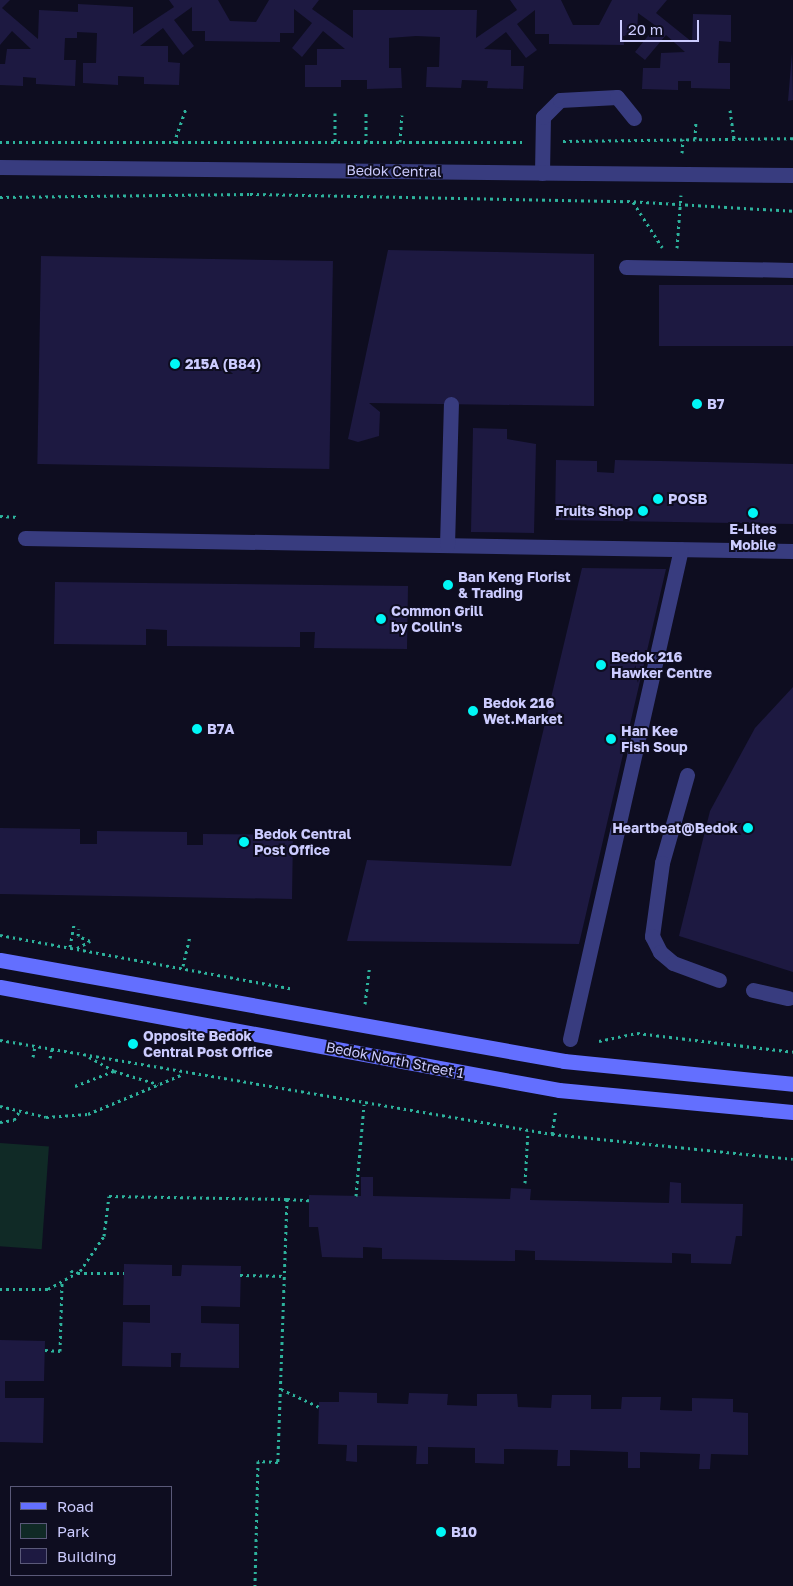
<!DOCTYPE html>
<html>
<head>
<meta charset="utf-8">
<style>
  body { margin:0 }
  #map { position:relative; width:793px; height:1586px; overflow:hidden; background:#0e0d20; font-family:"Golos Text",sans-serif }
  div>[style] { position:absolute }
  .green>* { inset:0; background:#102a26; transform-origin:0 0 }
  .building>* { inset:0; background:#1d1941; transform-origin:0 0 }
  .path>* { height:3px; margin-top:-1.5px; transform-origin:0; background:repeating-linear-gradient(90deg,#2db29c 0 2.5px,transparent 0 6.5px) }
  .lane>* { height:15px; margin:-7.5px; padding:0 7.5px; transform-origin:7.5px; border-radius:7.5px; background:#383c7f }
  .street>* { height:15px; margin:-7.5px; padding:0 7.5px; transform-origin:7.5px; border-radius:7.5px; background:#383c7f }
  .secondary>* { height:15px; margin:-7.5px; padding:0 7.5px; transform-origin:7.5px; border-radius:7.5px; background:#636fff }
  .dots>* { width:14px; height:14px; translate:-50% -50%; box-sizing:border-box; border:2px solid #0e0d20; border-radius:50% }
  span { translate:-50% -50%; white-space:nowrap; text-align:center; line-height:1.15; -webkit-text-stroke:4px #0e0d20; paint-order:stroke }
  .street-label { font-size:14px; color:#ccf }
  .poi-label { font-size:14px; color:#ccf; font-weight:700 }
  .left { translate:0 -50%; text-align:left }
  .right { translate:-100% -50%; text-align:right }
  .legend { position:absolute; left:10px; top:1486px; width:162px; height:90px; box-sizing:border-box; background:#0e0d20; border:1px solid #5a5979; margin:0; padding:6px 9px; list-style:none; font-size:15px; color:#ccf }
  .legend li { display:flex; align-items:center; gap:10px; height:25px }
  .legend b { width:25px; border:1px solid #5a5979 }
  .scale { position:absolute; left:620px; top:20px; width:79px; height:22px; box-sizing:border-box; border:2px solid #ccf; border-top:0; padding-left:6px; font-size:15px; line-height:18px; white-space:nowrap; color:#ccf; -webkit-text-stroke:4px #0e0d20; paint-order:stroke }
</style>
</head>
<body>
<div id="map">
  <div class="green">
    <i style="left:0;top:1143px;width:49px;height:103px;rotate:4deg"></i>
  </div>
  <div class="building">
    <i style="clip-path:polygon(0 0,10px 0,2px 8px,38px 39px,39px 10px,78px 12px,78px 4px,133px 7px,133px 34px,174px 7px,169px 0,218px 0,230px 21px,256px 22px,269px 0,319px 0,312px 9px,353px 38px,353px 10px,477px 10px,476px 38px,517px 10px,510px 0,561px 0,573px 25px,599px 25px,612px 0,667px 0,656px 13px,692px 42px,693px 14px,731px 15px,731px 42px,719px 41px,718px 63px,730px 63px,730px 89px,691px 88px,691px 81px,678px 81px,678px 90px,642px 89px,643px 68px,660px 68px,661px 53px,685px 52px,666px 35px,645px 60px,635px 52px,656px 26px,638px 13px,637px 37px,623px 36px,624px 45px,549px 44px,549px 34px,535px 34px,535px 10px,517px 24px,537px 50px,526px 58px,506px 32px,484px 49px,511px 50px,511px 66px,524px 66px,523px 89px,487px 88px,488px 81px,462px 80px,461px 88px,426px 87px,427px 67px,439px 67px,440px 37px,416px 36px,389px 38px,389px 68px,401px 68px,402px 88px,367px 89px,367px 80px,341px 80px,341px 87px,305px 87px,305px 65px,317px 65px,317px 49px,345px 49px,323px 31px,302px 57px,292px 48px,312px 23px,294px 9px,294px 33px,280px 33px,280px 42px,205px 41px,205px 31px,192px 31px,192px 7px,174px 20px,194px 46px,183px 55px,163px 28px,140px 46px,168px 46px,168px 62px,180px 63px,179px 85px,144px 84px,144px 77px,118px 76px,118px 85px,83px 83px,83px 63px,96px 63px,97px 33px,77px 32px,77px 38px,65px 38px,64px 60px,76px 60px,75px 86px,36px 84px,36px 78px,23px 77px,23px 86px,0 85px,0 64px,5px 64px,7px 49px,31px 49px,12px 31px,0 45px)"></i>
    <i style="clip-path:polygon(792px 53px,793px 100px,788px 101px)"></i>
    <i style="clip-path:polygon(388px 250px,594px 254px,594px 406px,369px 403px,380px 412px,379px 436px,358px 442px,348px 439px)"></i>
    <i style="left:41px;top:256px;width:292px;height:208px;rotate:1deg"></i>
    <i style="left:659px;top:285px;width:134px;height:61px"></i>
    <i style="clip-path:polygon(473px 428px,507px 429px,507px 439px,536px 444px,534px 533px,471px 532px)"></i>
    <i style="clip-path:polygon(556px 460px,597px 461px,597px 472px,614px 473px,615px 460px,793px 464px,793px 524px,555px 520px)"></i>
    <i style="clip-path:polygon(582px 568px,666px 569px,579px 944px,347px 941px,367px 860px,511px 866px)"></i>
    <i style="clip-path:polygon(55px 582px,408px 586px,407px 649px,314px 648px,315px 632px,300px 632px,300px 647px,167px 646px,167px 630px,146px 629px,146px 645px,54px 644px)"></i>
    <i style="clip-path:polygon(793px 687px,793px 972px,679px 936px,710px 811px,755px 728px)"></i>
    <i style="clip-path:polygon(0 828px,80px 829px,80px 844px,97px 844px,97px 831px,187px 832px,187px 845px,203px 845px,203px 834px,293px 835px,292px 899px,0 894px)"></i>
    <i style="clip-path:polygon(361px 1177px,373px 1177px,373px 1196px,510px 1199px,511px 1188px,531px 1189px,530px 1200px,669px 1203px,670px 1182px,681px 1183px,681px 1203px,743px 1204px,742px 1236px,736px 1236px,731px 1264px,691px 1263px,691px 1254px,672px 1253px,672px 1263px,535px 1260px,535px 1251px,515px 1250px,515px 1261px,382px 1259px,382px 1248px,363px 1247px,363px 1258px,322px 1257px,318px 1227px,309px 1227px,309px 1195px,361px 1196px)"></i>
    <i style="clip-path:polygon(124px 1264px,172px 1265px,172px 1276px,181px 1276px,182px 1265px,241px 1266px,240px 1307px,201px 1306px,201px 1323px,239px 1324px,239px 1368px,180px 1367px,181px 1353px,171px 1353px,171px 1367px,122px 1366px,123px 1322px,150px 1323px,150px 1305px,123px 1305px)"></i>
    <i style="clip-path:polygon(0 1340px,45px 1341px,44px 1381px,5px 1381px,5px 1398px,44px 1398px,43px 1443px,0 1442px)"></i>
    <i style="clip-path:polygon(339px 1392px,377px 1393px,377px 1403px,408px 1404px,409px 1393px,448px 1394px,447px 1405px,477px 1406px,477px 1394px,517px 1394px,518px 1407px,551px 1408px,552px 1395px,591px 1395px,591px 1409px,621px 1409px,622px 1397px,661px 1397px,660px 1410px,692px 1411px,692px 1398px,733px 1399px,733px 1412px,748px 1413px,748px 1455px,711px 1454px,710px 1469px,699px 1469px,700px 1454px,640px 1452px,640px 1468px,628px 1468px,628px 1452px,570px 1450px,570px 1466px,557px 1466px,558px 1450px,504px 1449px,504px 1464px,475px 1463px,475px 1448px,428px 1447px,428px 1464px,416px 1464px,417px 1446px,357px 1445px,357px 1462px,346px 1461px,347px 1445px,318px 1444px,319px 1402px,339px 1402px)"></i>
  </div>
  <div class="path">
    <i style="left:730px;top:110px;width:29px;rotate:82deg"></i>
    <i style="left:335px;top:113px;width:29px;rotate:90deg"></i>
    <i style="left:695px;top:139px;width:19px;rotate:-87deg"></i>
    <i style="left:563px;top:141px;width:230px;rotate:-0.7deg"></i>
    <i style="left:0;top:142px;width:522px"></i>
    <i style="left:366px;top:142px;width:29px;rotate:-90deg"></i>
    <i style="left:400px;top:142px;width:27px;rotate:-86deg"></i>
    <i style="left:174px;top:143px;width:36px;rotate:-71deg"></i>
    <i style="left:682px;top:153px;width:14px;rotate:-86deg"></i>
    <i style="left:0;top:197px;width:250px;rotate:-0.7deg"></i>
    <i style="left:250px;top:194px;width:377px;rotate:1.1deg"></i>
    <i style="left:627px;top:201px;width:166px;rotate:3.4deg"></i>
    <i style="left:633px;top:202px;width:54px;rotate:57.2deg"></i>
    <i style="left:677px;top:248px;width:53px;rotate:-85.7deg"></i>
    <i style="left:0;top:516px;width:19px;rotate:3deg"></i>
    <i style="left:0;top:935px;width:295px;rotate:10.4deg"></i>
    <i style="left:70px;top:947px;width:22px;rotate:-80deg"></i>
    <i style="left:77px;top:948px;width:15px;rotate:-28deg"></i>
    <i style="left:90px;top:941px;width:13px;rotate:-157deg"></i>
    <i style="left:78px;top:936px;width:7px;rotate:-82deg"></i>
    <i style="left:183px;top:966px;width:31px;rotate:-77deg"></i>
    <i style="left:365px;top:1004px;width:35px;rotate:-83deg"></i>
    <i style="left:0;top:1040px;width:560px;rotate:9.66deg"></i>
    <i style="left:552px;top:1134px;width:242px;rotate:5.9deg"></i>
    <i style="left:599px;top:1041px;width:39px;rotate:-12deg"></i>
    <i style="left:637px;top:1033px;width:157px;rotate:6.9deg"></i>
    <i style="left:33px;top:1057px;width:11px;rotate:-80deg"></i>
    <i style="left:89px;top:1057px;width:29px;rotate:29deg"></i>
    <i style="left:114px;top:1071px;width:46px;rotate:16.5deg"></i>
    <i style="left:50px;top:1058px;width:9px;rotate:-77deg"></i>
    <i style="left:75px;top:1086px;width:42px;rotate:-21deg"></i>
    <i style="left:0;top:1106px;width:47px;rotate:13.4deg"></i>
    <i style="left:46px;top:1117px;width:42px;rotate:-4.1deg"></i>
    <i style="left:88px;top:1114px;width:103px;rotate:-22.8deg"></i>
    <i style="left:0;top:1122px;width:14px;rotate:-8deg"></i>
    <i style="left:14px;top:1120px;width:9px;rotate:-58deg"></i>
    <i style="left:552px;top:1134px;width:24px;rotate:-81deg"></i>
    <i style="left:525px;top:1183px;width:52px;rotate:-86.7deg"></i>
    <i style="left:356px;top:1196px;width:92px;rotate:-85deg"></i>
    <i style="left:287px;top:1199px;width:22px;rotate:3deg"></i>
    <i style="left:71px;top:1270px;width:6px;rotate:59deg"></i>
    <i style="left:78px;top:1273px;width:46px"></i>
    <i style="left:240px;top:1275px;width:45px;rotate:1.3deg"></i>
    <i style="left:0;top:1289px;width:48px"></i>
    <i style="left:48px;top:1289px;width:37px;rotate:-29deg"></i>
    <i style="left:80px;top:1271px;width:42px;rotate:-55.6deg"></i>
    <i style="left:104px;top:1236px;width:40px;rotate:-82.9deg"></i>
    <i style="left:109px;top:1196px;width:178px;rotate:1deg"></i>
    <i style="left:287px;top:1199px;width:263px;rotate:92deg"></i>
    <i style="left:278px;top:1462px;width:20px;rotate:-177deg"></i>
    <i style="left:258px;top:1461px;width:125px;rotate:91.4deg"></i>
    <i style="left:45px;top:1350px;width:15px;rotate:4deg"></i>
    <i style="left:60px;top:1351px;width:68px;rotate:-88.3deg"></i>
    <i style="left:281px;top:1389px;width:42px;rotate:25.3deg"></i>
  </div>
  <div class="lane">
    <i style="left:542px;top:173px;width:56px;rotate:-89deg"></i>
    <i style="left:543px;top:117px;width:24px;rotate:-45deg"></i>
    <i style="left:560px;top:100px;width:57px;rotate:-3deg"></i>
    <i style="left:617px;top:97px;width:27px;rotate:51deg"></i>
    <i style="left:687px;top:775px;width:91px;rotate:105.9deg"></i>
    <i style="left:662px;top:863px;width:74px;rotate:97.8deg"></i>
    <i style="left:652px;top:936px;width:18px;rotate:63deg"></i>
    <i style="left:660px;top:952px;width:17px;rotate:40deg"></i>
    <i style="left:673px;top:963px;width:49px;rotate:20.3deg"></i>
    <i style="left:753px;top:990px;width:36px;rotate:13deg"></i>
  </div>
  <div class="street">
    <i style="left:0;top:167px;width:793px;rotate:0.58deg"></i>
    <i style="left:626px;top:267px;width:167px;rotate:1deg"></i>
    <i style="left:25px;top:538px;width:768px;rotate:0.97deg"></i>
    <i style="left:447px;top:545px;width:141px;rotate:-88.4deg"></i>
    <i style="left:570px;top:1039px;width:502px;rotate:-77.24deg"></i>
  </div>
  <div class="secondary">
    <i style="left:0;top:960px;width:573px;rotate:10.15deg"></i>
    <i style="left:564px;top:1061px;width:230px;rotate:5.7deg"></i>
    <i style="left:0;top:987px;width:568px;rotate:10.44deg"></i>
    <i style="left:559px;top:1090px;width:235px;rotate:5.4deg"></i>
  </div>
  <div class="dots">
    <i style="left:175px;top:364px;background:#00f7f6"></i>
    <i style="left:697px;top:404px;background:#00f7f6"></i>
    <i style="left:658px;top:499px;background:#00f7f6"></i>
    <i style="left:643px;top:511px;background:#00f7f6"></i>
    <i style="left:753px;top:513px;background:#00f7f6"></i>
    <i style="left:448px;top:585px;background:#00f7f6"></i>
    <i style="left:381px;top:619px;background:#00f7f6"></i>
    <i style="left:601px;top:665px;background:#00f7f6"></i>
    <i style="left:473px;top:711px;background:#00f7f6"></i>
    <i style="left:197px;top:729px;background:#00f7f6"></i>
    <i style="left:611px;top:739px;background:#00f7f6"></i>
    <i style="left:748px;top:828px;background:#00f7f6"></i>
    <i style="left:244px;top:842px;background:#00f7f6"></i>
    <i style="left:133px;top:1044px;background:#00f7f6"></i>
    <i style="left:441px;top:1532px;background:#00f7f6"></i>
  </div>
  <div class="street-label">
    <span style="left:394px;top:171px;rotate:1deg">Bedok Central</span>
    <span style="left:395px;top:1060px;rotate:11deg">Bedok North Street 1</span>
  </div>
  <div class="poi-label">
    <span class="left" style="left:185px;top:364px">215A (B84)</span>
    <span class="left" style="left:707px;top:404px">B7</span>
    <span class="left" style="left:668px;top:499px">POSB</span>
    <span class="right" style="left:633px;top:511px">Fruits Shop</span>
    <span style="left:753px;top:537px">E-Lites<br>Mobile</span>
    <span class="left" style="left:458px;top:585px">Ban Keng Florist<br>&amp; Trading</span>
    <span class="left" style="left:391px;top:619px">Common Grill<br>by Collin's</span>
    <span class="left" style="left:611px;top:665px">Bedok 216<br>Hawker Centre</span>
    <span class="left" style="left:483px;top:711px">Bedok 216<br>Wet.Market</span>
    <span class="left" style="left:207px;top:729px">B7A</span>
    <span class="left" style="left:621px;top:739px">Han Kee<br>Fish Soup</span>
    <span class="right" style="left:738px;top:828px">Heartbeat@Bedok</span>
    <span class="left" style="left:254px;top:842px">Bedok Central<br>Post Office</span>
    <span class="left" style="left:143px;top:1044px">Opposite Bedok<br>Central Post Office</span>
    <span class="left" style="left:451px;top:1532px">B10</span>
  </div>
  <ul class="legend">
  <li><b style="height:6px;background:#636fff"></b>Road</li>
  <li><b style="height:14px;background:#102a26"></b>Park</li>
  <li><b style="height:14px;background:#1d1941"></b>Building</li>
  </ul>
  <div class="scale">20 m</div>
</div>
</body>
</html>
